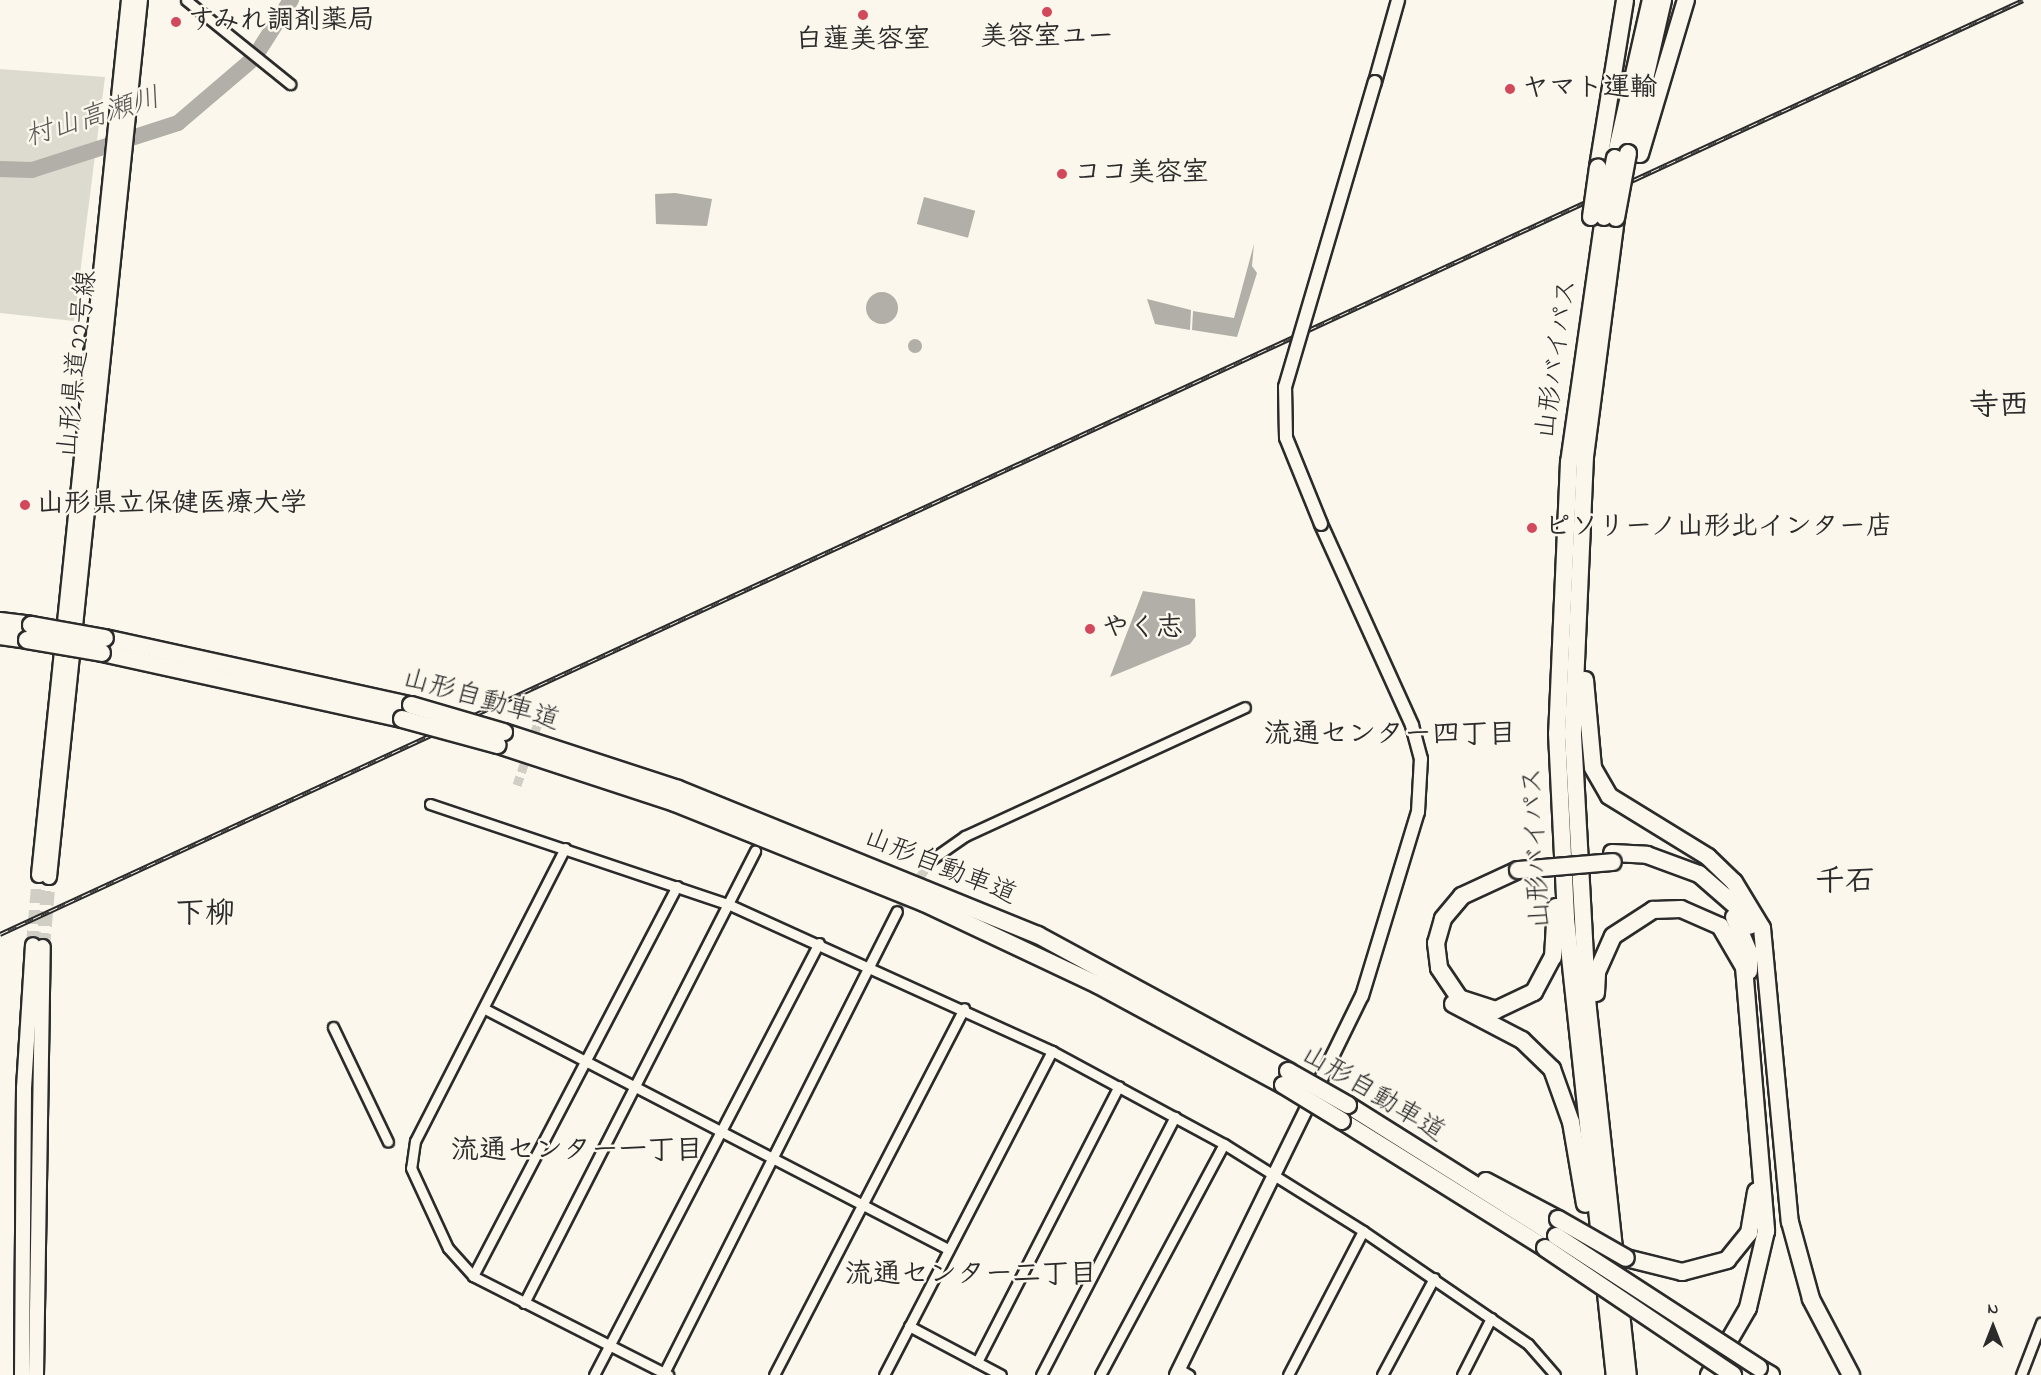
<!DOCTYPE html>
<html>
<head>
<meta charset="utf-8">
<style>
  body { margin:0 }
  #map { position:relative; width:2041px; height:1375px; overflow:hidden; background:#fbf7ec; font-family:"Indie Flower","Klee One",sans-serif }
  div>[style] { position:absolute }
  .green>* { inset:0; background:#dddad0 }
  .water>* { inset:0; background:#b1afa7; transform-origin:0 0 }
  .round { border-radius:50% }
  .river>* { height:16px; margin:-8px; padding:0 8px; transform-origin:8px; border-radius:8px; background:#b1afa7 }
  .street-tunnel>* { height:9px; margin-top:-4.5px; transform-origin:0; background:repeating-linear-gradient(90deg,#d1cec5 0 9px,transparent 0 13.5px) }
  .primary-tunnel>* { height:14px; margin-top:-7px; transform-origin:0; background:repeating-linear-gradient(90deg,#d1cec5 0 14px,transparent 0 21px) }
  .roads { filter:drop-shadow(2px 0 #2b2b2b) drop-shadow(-2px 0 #2b2b2b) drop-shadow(0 2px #2b2b2b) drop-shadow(0 -2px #2b2b2b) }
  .street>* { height:9px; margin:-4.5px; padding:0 4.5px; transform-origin:4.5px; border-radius:4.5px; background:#fbf7ec }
  .secondary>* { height:12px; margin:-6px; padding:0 6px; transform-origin:6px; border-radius:6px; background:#fbf7ec }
  .primary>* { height:14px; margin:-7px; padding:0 7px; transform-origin:7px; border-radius:7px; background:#fbf7ec }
  .highway>* { height:16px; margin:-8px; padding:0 8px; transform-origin:8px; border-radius:8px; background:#fbf7ec }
  .rail>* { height:5px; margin-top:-2.5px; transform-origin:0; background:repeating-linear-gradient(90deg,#fbf7ec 0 9px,#2b2b2b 0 18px); box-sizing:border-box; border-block:2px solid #2b2b2b }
  .bridges { filter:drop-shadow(2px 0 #2b2b2b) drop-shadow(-2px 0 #2b2b2b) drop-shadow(0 2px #2b2b2b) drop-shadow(0 -2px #2b2b2b) }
  .secondary-bridge>* { height:12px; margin:-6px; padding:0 6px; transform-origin:6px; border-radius:6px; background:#fbf7ec }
  .highway-bridge>* { height:16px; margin:-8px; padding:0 8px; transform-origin:8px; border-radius:8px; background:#fbf7ec }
  .dots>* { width:16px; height:16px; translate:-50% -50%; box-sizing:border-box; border:3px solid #fbf7ec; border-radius:50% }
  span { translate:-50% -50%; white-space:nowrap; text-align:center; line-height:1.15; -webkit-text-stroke:5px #fbf7ec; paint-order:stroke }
  .poi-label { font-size:27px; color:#2b2b2b; font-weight:700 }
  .left { translate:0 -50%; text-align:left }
  .street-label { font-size:27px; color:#2b2b2b }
  .water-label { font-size:28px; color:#5a5956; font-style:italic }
  .neighbourhood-label { font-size:28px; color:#2b2b2b; font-weight:700 }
  .quarter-label { font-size:30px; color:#2b2b2b; font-weight:700 }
  .north { position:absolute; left:1963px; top:1297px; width:60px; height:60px; -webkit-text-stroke:4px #fbf7ec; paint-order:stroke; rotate:0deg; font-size:16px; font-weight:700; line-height:24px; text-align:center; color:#2b2b2b }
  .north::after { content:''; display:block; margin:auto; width:21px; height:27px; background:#2b2b2b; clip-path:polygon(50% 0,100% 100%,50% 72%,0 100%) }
</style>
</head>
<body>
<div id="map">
  <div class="green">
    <i style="clip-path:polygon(0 69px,105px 77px,74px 321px,0 313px)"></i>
  </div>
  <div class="water">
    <i style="clip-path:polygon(675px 193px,712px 199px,707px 226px,656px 224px,655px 194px)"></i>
    <i style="left:924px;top:197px;width:53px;height:28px;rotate:15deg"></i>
    <i style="clip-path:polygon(1254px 244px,1252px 266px,1257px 273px,1237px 337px,1192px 330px,1193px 311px,1234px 318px)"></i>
    <i class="round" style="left:866px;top:292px;width:32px;height:32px"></i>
    <i style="clip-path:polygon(1147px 299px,1191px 310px,1190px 330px,1155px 324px)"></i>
    <i class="round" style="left:908px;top:339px;width:14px;height:14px"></i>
    <i style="clip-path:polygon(1143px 591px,1195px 599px,1196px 636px,1190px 644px,1110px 677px)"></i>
  </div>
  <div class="river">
    <i style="left:0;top:169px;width:32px;rotate:2deg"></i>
    <i style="left:32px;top:170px;width:153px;rotate:-17.8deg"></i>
    <i style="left:178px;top:123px;width:100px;rotate:-40.5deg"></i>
    <i style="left:254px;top:58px;width:69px;rotate:-57.5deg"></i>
  </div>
  <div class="street-tunnel">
    <i style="left:517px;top:785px;width:65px;rotate:-71.3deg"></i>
    <i style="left:897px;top:911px;width:63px;rotate:-56.1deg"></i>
  </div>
  <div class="primary-tunnel">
    <i style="left:33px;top:945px;width:70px;rotate:-85.1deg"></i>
    <i style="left:43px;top:947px;width:70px;rotate:-85.1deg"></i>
  </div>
  <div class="roads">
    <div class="street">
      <i style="left:186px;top:0;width:134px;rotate:38.9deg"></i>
      <i style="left:430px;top:804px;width:317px;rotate:18.6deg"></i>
      <i style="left:730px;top:905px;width:354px;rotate:24.4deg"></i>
      <i style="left:1052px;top:1051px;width:196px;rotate:28.4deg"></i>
      <i style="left:1224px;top:1144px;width:164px;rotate:32deg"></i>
      <i style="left:1363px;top:1231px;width:200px;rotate:34.4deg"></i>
      <i style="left:1528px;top:1344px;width:41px;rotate:48.9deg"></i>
      <i style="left:565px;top:848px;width:329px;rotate:117.1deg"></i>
      <i style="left:415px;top:1141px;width:27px;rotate:98deg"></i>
      <i style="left:411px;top:1168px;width:88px;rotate:65.2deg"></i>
      <i style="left:448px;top:1248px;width:38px;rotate:48deg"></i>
      <i style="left:473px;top:1276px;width:219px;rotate:26.9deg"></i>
      <i style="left:932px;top:859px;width:40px;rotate:-34.9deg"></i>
      <i style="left:965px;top:836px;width:308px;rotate:-24.7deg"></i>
      <i style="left:485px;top:1009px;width:522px;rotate:27.4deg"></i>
      <i style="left:333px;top:1027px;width:127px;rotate:64.4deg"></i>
      <i style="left:473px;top:1276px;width:440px;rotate:-62.4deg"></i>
      <i style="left:524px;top:1303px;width:508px;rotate:-62.93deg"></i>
      <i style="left:909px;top:1326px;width:104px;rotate:28deg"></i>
      <i style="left:977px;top:1362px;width:310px;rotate:-62.8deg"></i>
      <i style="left:1179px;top:1369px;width:12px;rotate:31deg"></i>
      <i style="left:664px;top:1373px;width:517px;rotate:-63.24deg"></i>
      <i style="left:594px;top:1375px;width:487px;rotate:-62.5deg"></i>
      <i style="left:774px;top:1375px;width:413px;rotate:-62.6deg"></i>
      <i style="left:884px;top:1375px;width:365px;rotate:-62.6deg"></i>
      <i style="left:1041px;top:1375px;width:291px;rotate:-62.6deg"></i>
      <i style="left:1100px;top:1375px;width:262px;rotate:-61.8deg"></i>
      <i style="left:1288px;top:1375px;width:162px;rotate:-62.5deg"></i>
      <i style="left:1382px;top:1375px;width:110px;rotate:-61.8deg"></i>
      <i style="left:1462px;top:1375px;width:64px;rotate:-63deg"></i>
      <i style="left:2021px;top:1375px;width:56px;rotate:-69deg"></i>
    </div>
    <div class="secondary">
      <i style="left:1375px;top:82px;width:85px;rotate:-74.3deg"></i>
      <i style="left:1176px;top:1375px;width:422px;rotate:-63.9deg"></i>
      <i style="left:1362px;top:996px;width:192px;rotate:-73.1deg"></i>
      <i style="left:1418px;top:812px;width:53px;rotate:-86.8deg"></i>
      <i style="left:1421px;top:759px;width:35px;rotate:-105deg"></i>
      <i style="left:1412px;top:725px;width:221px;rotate:-114.4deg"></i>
    </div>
    <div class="primary">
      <i style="left:39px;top:875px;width:880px;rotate:-84.13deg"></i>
      <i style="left:49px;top:877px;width:882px;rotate:-84.08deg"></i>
      <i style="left:22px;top:1375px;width:287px;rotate:-89.6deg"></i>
      <i style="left:24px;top:1088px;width:143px;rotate:-86.4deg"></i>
      <i style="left:36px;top:1375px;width:428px;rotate:-89.1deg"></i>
    </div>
    <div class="highway">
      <i style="left:1628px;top:153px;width:157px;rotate:-77.1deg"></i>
      <i style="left:1640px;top:154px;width:161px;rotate:-73.4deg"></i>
      <i style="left:1615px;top:158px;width:162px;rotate:-77.2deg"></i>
      <i style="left:1598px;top:167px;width:169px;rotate:-80.8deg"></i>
      <i style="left:1604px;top:217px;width:247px;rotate:98.1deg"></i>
      <i style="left:1569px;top:462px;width:271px;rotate:92.5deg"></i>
      <i style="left:1557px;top:733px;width:186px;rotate:87.2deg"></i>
      <i style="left:1566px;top:919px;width:459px;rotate:83.9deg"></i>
      <i style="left:1616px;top:218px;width:240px;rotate:97.4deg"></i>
      <i style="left:1585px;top:456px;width:279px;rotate:92.5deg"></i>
      <i style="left:1573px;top:735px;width:274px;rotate:86.9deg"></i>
      <i style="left:1588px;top:1009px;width:368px;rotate:83.8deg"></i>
      <i style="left:0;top:621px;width:31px;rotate:7deg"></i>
      <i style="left:0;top:636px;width:27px;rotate:8deg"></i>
      <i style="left:105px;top:638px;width:313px;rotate:12.4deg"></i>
      <i style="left:102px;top:653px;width:307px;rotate:12.4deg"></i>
      <i style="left:1585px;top:680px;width:88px;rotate:84.8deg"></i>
      <i style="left:1593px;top:768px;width:32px;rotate:60deg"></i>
      <i style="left:1609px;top:796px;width:116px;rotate:31.6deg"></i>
      <i style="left:1708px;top:857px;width:36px;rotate:44deg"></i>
      <i style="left:1734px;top:882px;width:54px;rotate:58.7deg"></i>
      <i style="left:1762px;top:928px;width:295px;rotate:84.6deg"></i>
      <i style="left:1790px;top:1222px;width:80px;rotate:74.7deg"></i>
      <i style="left:1811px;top:1299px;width:86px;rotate:62.2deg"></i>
      <i style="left:504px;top:732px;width:183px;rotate:18.1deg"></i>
      <i style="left:678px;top:789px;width:388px;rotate:22.1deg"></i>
      <i style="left:1038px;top:935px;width:285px;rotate:28.5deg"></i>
      <i style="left:498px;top:745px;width:186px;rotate:18.1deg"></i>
      <i style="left:675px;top:803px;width:268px;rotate:21.9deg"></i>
      <i style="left:924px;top:903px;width:192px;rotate:25.2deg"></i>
      <i style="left:1098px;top:985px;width:210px;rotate:28.4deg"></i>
      <i style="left:1612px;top:853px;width:35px;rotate:3deg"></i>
      <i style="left:1647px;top:855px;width:55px;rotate:20.1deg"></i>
      <i style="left:1699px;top:874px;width:49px;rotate:40.9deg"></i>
      <i style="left:1736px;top:906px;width:24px;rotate:55deg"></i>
      <i style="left:1518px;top:870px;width:62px;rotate:155.1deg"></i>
      <i style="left:1462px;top:896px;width:30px;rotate:130deg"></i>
      <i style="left:1443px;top:919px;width:25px;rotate:106deg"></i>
      <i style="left:1436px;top:943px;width:25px;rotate:83deg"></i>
      <i style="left:1439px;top:968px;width:36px;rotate:56deg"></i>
      <i style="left:1459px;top:998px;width:39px;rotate:18deg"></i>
      <i style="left:1496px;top:1010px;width:42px;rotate:-25.3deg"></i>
      <i style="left:1534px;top:992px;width:40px;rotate:-62deg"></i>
      <i style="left:1553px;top:957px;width:50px;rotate:-86.6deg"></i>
      <i style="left:1734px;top:917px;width:39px;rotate:67deg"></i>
      <i style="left:1749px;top:953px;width:18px;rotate:90deg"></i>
      <i style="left:1596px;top:993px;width:21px;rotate:-87deg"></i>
      <i style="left:1597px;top:972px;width:39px;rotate:-66deg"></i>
      <i style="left:1613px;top:936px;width:48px;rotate:-33deg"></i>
      <i style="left:1653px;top:910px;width:28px;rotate:-2deg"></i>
      <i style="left:1681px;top:909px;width:43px;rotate:23.6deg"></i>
      <i style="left:1720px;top:926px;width:48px;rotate:59.7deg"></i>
      <i style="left:1744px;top:967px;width:265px;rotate:85.2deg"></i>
      <i style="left:1766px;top:1231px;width:79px;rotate:103.2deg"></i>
      <i style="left:1748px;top:1308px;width:78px;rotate:120.2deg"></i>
      <i style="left:1453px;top:1004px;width:78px;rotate:27.6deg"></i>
      <i style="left:1522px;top:1040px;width:42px;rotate:44deg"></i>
      <i style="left:1552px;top:1069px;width:56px;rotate:70.3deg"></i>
      <i style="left:1571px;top:1122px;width:83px;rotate:80.3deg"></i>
      <i style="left:1348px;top:1105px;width:246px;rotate:32.2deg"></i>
      <i style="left:1342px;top:1121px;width:239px;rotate:32deg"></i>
      <i style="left:1486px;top:1181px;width:81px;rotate:27.8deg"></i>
      <i style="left:1626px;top:1258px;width:58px;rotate:14deg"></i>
      <i style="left:1682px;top:1272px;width:47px;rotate:-14.9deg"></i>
      <i style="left:1727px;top:1260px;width:35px;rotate:-51deg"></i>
      <i style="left:1749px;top:1233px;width:42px;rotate:-80.3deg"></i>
      <i style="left:1759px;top:1368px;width:14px;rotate:30deg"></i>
    </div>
  </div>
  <div class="rail">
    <i style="left:0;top:934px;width:2228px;rotate:-24.78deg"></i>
  </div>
  <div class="bridges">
    <div class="secondary-bridge">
      <i style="left:1321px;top:524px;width:93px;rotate:-112.1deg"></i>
      <i style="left:1286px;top:438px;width:51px;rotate:-91.1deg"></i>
      <i style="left:1285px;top:387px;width:318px;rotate:-73.6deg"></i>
    </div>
    <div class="highway-bridge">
      <i style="left:1591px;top:217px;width:50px;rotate:-82deg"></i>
      <i style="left:1604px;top:217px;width:60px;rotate:-79.4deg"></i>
      <i style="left:1616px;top:218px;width:66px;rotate:-79.5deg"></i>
      <i style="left:31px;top:625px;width:75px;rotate:10deg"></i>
      <i style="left:27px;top:640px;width:76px;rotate:9.8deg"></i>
      <i style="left:411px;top:705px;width:97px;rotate:16.2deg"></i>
      <i style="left:402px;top:719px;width:99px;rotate:15.2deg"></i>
      <i style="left:1518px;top:870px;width:95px;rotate:-4.8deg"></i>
      <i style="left:1288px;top:1071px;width:69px;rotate:29.5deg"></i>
      <i style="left:1283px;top:1085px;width:69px;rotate:31.4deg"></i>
      <i style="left:1558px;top:1219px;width:78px;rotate:29.8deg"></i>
      <i style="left:1556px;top:1236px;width:242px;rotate:33deg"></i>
      <i style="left:1545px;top:1248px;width:227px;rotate:34deg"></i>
    </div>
  </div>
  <div class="dots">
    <i style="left:1047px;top:12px;background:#d1495b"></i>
    <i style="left:863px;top:15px;background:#d1495b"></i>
    <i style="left:176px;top:22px;background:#d1495b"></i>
    <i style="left:1510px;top:89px;background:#d1495b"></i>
    <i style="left:1062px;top:174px;background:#d1495b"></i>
    <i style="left:25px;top:505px;background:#d1495b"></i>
    <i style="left:1532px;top:528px;background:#d1495b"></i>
    <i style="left:1090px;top:629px;background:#d1495b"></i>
  </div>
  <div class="poi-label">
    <span class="left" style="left:188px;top:22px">すみれ調剤薬局</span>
    <span style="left:1047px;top:38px">美容室ユー</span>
    <span style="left:863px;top:41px">白蓮美容室</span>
    <span class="left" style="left:1522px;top:89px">ヤマト運輸</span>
    <span class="left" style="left:1074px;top:174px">ココ美容室</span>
    <span class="left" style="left:37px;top:505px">山形県立保健医療大学</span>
    <span class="left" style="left:1544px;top:528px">ピソリーノ山形北インター店</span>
    <span class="left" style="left:1102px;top:629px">やく志</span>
  </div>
  <div class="street-label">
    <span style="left:1557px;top:359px;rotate:-82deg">山形バイパス</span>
    <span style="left:78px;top:364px;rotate:-84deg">山形県道22号線</span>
    <span style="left:481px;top:700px;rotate:16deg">山形自動車道</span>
    <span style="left:1537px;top:848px;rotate:-93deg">山形バイパス</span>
    <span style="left:940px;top:867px;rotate:22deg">山形自動車道</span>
    <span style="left:1373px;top:1094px;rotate:31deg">山形自動車道</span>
  </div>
  <div class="water-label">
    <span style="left:93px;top:119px;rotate:-17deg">村山高瀬川</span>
  </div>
  <div class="neighbourhood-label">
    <span style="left:1390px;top:736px">流通センター四丁目</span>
    <span style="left:577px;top:1152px">流通センター一丁目</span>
    <span style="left:971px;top:1276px">流通センター二丁目</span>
  </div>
  <div class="quarter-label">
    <span style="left:1999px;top:407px">寺西</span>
    <span style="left:1845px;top:883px">千石</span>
    <span style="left:205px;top:915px">下柳</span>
  </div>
  <div class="north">N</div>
</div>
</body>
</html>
